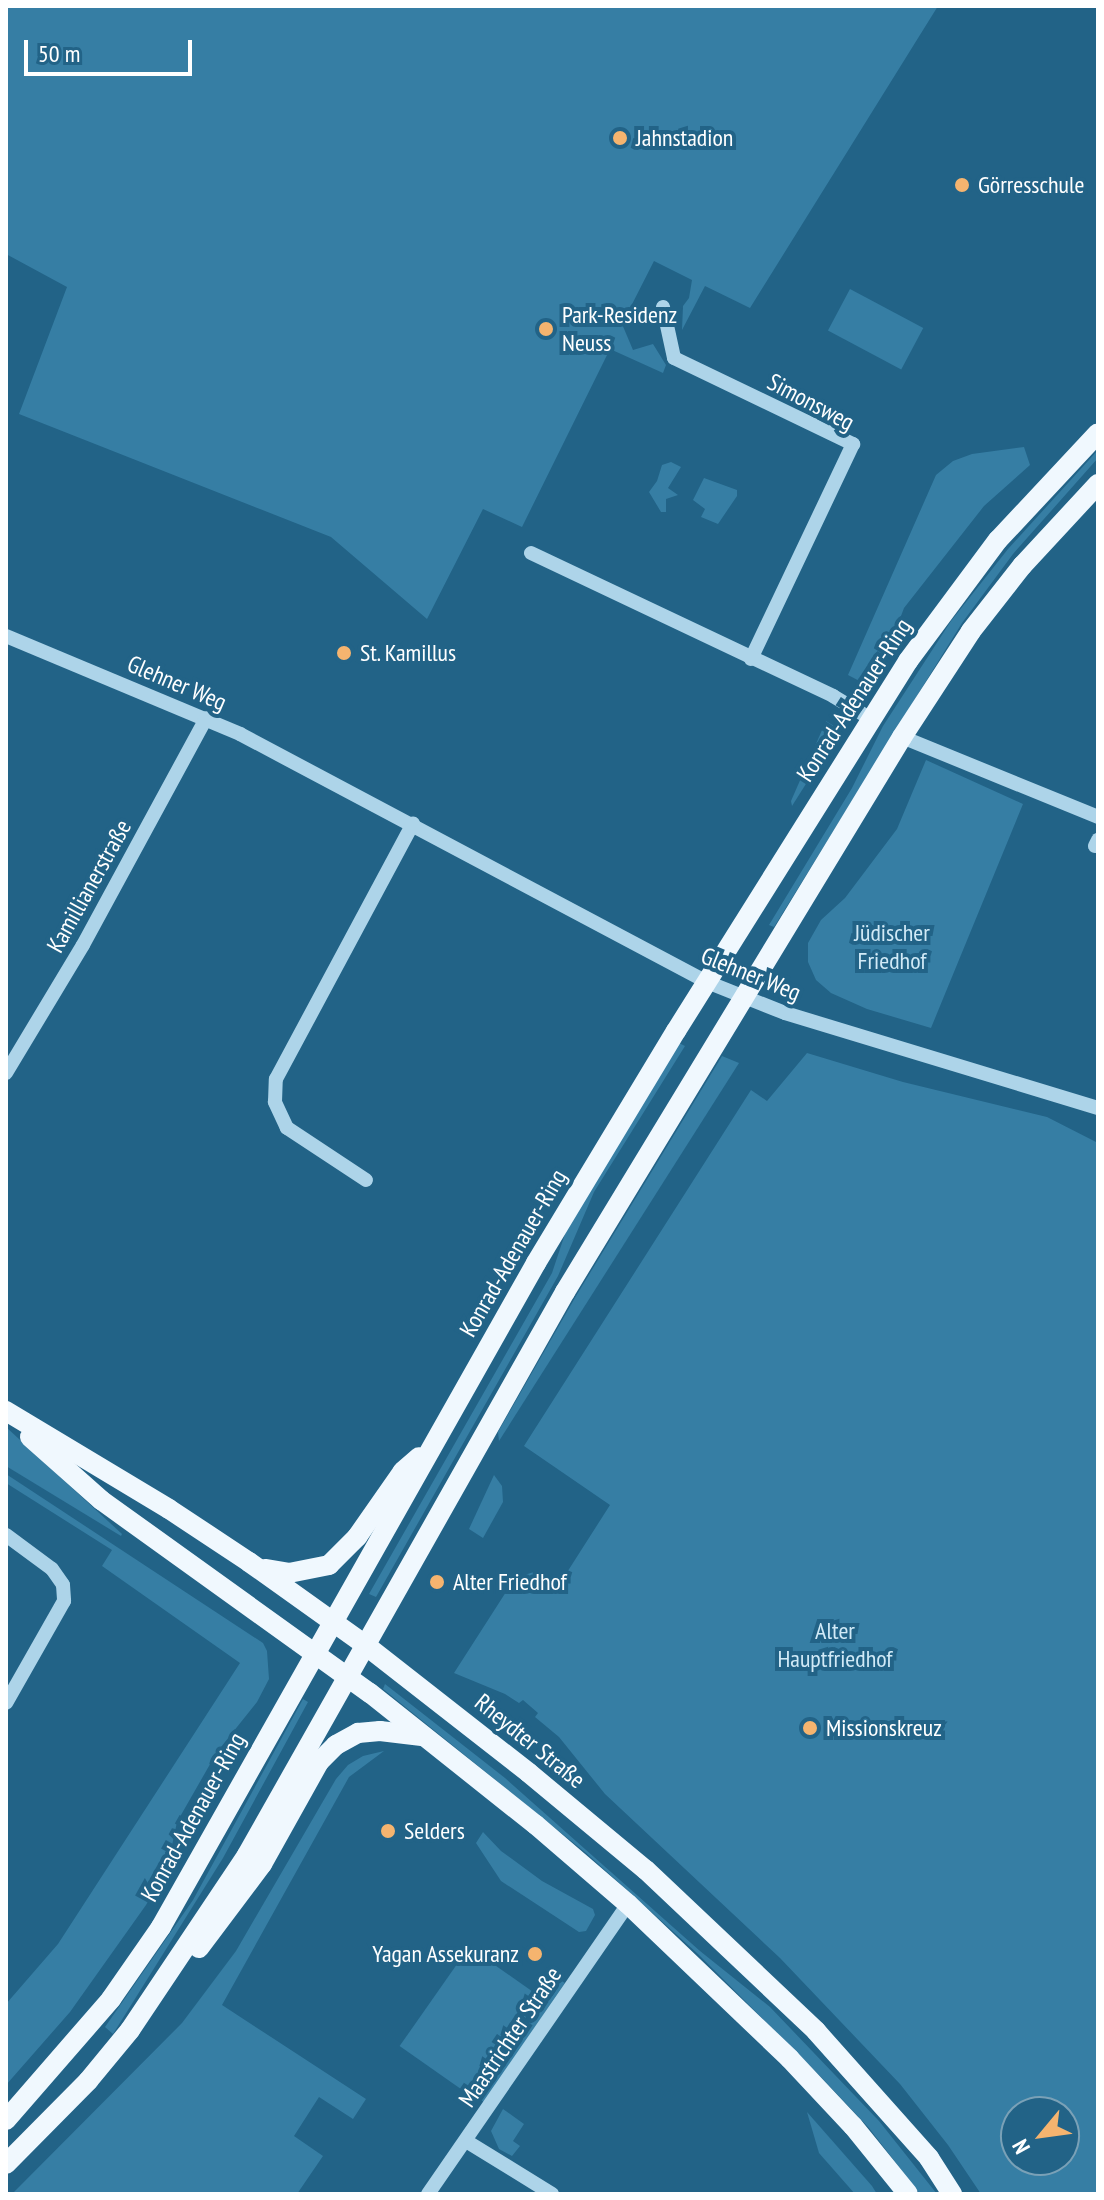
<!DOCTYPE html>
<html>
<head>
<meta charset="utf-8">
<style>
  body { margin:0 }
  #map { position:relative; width:1104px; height:2200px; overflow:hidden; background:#226387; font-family:"PT Sans Narrow",sans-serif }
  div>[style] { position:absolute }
  .green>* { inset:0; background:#367ea4; transform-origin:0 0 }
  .minor>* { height:14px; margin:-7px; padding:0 7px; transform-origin:7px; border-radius:7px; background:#add4e9 }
  .major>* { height:20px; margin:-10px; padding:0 10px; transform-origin:10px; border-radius:10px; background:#f0f8fe }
  .dots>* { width:22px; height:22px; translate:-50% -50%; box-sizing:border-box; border:4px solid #226387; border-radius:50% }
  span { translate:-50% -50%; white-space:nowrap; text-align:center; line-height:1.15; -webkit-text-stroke:8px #226387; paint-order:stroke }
  .poi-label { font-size:24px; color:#fff }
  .left { translate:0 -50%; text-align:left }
  .right { translate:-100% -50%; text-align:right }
  .street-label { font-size:24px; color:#fff }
  .park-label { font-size:24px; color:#d1eaf7 }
  .frame { position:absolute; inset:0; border:8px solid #fff; pointer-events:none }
  .north { position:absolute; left:1000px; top:2096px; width:80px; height:80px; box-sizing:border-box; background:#226387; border:2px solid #7aa1b7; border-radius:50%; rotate:241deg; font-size:22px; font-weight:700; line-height:32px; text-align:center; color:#fff }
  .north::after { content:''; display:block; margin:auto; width:28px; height:36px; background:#f5b46f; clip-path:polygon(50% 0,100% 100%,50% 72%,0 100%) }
  .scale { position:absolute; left:24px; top:40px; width:168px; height:36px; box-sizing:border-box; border:4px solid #fff; border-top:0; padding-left:10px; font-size:24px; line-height:28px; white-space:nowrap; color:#fff; -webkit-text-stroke:6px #226387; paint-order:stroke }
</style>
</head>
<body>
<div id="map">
  <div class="green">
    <i style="clip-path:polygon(6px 6px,938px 6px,750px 308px,705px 286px,682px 330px,683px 306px,689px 298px,692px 280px,654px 261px,622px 324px,633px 350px,653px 344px,666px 365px,663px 373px,610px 349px,522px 527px,483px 509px,427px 619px,331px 537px,19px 414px,67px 287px,6px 254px)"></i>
    <i style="left:850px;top:289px;width:83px;height:47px;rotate:28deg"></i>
    <i style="clip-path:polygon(1024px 447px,1030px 465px,984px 506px,904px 608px,883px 664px,869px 686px,848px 675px,936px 475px,953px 461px,972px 454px)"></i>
    <i style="clip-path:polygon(1098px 450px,1098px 458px,1013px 554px,962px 623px,774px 927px,769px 925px,852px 788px,883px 726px,951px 621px,1008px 549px)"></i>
    <i style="clip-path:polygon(671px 462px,681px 467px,668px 488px,678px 495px,666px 499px,666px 512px,661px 512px,649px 492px,657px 481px,662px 465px)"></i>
    <i style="clip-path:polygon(704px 478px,737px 490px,737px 496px,718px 524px,701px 517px,705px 509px,693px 500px)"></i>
    <i style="clip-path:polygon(826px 721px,840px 730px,792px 806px,791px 801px)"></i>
    <i style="clip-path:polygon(926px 760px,1023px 804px,931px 1028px,867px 1009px,831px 993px,816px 980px,808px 962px,808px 943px,821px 920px,845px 898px,897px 829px)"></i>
    <i style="clip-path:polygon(679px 1043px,685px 1046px,594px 1192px,558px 1276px,376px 1597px,369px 1594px,552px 1273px,566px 1231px)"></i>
    <i style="clip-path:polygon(evenodd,807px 1053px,903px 1082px,1047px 1117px,1098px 1143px,1098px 2194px,981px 2194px,948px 2145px,900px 2084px,780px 1958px,605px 1794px,559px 1737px,535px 1717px,538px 1713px,523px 1700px,519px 1703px,505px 1694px,454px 1673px,515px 1578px,534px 1572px,557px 1588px,610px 1505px,524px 1446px,751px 1090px,767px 1101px,807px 1053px,1016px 2112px,1064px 2112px,1064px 2160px,1016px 2160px,1016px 2112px)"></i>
    <i style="clip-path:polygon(722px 1056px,739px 1063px,499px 1441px,498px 1432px,576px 1296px)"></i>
    <i style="clip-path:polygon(6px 1427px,122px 1534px,121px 1536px,6px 1466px)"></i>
    <i style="clip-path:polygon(6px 1474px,263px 1643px,267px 1651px,269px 1679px,257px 1702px,217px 1752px,177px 1822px,167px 1869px,146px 1905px,70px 2012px,6px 2085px,6px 2004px,58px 1944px,240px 1663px,102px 1566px,112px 1550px,6px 1483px)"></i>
    <i style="clip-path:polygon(494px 1475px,502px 1486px,503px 1502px,483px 1538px,469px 1529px)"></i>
    <i style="clip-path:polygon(385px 1684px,505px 1778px,700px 1951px,770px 2007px,879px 2121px,937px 2194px,920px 2194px,869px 2128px,821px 2077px,698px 1954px,586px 1853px,383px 1689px)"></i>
    <i style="clip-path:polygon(303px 1699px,308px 1702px,223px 1858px,113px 2034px,105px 2027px,193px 1900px)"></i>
    <i style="clip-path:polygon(384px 1751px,349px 1777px,222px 2005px,366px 2099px,353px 2119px,319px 2097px,294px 2136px,323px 2156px,297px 2194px,12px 2194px,182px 2023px,236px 1951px,336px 1779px,348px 1765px,363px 1756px)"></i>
    <i style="clip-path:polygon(483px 1832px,501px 1851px,542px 1881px,593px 1909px,595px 1915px,586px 1931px,579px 1932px,501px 1881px,476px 1843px)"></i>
    <i style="left:469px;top:1947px;width:87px;height:121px;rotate:35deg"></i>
    <i style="left:559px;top:1979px;width:7px;height:144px;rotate:34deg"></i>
    <i style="clip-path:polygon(503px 2109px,524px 2124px,513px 2141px,520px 2146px,512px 2156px,499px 2149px,491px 2131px)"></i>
    <i style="clip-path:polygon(807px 2112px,872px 2186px,877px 2194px,855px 2194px,819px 2153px)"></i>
  </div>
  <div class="minor">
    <i style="left:663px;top:307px;width:52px;rotate:77.8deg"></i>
    <i style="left:674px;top:358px;width:199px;rotate:25.7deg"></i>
    <i style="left:853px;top:444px;width:238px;rotate:115.4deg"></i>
    <i style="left:531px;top:553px;width:334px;rotate:25.3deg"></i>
    <i style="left:833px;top:696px;width:44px;rotate:31.2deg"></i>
    <i style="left:6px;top:636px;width:254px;rotate:22.7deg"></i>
    <i style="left:240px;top:734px;width:529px;rotate:27.97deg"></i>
    <i style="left:707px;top:982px;width:84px;rotate:21.7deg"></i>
    <i style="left:785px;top:1013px;width:327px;rotate:16.9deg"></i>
    <i style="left:902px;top:737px;width:212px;rotate:22.2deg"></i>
    <i style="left:1095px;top:846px;width:7px;rotate:-63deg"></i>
    <i style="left:6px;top:1073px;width:149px;rotate:-59deg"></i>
    <i style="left:83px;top:945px;width:258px;rotate:-61.5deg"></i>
    <i style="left:366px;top:1180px;width:95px;rotate:-146.6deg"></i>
    <i style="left:287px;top:1128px;width:29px;rotate:-115deg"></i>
    <i style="left:275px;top:1102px;width:23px;rotate:-88deg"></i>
    <i style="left:276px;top:1079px;width:290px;rotate:-61.8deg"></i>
    <i style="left:6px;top:1535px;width:57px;rotate:36.5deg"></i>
    <i style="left:52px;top:1569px;width:19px;rotate:55deg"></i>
    <i style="left:63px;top:1585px;width:16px;rotate:86deg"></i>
    <i style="left:64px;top:1601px;width:117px;rotate:119.6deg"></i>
    <i style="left:466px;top:2141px;width:101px;rotate:31.6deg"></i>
    <i style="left:428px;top:2194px;width:352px;rotate:-55.4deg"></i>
  </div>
  <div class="major">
    <i style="left:6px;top:1411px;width:190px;rotate:31deg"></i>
    <i style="left:169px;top:1509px;width:96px;rotate:33.5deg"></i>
    <i style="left:249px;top:1562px;width:141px;rotate:35.5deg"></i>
    <i style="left:364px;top:1644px;width:209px;rotate:38deg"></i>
    <i style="left:529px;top:1773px;width:152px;rotate:39.7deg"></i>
    <i style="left:646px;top:1870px;width:234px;rotate:43.4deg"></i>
    <i style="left:816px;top:2031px;width:170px;rotate:48.3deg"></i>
    <i style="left:929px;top:2158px;width:43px;rotate:57.4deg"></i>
    <i style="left:30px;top:1437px;width:95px;rotate:41.6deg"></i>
    <i style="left:101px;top:1500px;width:331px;rotate:35.7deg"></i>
    <i style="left:370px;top:1693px;width:212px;rotate:38.5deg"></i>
    <i style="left:536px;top:1825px;width:121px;rotate:40.7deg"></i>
    <i style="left:628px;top:1904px;width:224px;rotate:43.7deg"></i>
    <i style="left:790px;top:2059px;width:92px;rotate:46.8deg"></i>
    <i style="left:853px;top:2126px;width:87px;rotate:51deg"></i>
    <i style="left:265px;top:1569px;width:24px;rotate:9deg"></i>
    <i style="left:289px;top:1573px;width:41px;rotate:-11.3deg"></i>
    <i style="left:329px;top:1565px;width:40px;rotate:-45deg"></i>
    <i style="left:357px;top:1537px;width:80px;rotate:-55.1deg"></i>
    <i style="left:403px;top:1471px;width:21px;rotate:-41deg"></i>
    <i style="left:199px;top:1948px;width:105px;rotate:-53.1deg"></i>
    <i style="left:262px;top:1864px;width:117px;rotate:-60.8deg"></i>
    <i style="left:319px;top:1762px;width:24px;rotate:-45deg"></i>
    <i style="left:336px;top:1745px;width:25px;rotate:-29deg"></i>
    <i style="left:358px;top:1733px;width:22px;rotate:-5deg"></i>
    <i style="left:380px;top:1731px;width:42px;rotate:6.8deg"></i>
    <i style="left:6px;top:2120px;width:160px;rotate:-49deg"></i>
    <i style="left:111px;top:1999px;width:88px;rotate:-55.2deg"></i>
    <i style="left:161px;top:1927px;width:763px;rotate:-60.54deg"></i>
    <i style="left:536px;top:1263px;width:271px;rotate:-58.9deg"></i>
    <i style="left:676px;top:1031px;width:437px;rotate:-57.9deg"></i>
    <i style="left:908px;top:661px;width:151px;rotate:-53.4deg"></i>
    <i style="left:998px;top:540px;width:146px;rotate:-46.9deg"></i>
    <i style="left:6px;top:2164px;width:117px;rotate:-45.3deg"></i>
    <i style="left:88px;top:2081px;width:66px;rotate:-50.5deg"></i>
    <i style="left:130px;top:2030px;width:211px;rotate:-56.2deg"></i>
    <i style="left:247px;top:1855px;width:647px;rotate:-60.54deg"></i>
    <i style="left:565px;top:1292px;width:649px;rotate:-58.73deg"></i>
    <i style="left:902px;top:737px;width:126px;rotate:-56.9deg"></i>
    <i style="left:971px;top:631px;width:83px;rotate:-51.9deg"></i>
    <i style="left:1022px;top:566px;width:112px;rotate:-47.2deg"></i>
  </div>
  <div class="dots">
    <i style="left:620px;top:138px;background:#f5b46f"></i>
    <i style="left:962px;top:185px;background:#f5b46f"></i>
    <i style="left:546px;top:329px;background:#f5b46f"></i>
    <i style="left:344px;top:653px;background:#f5b46f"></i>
    <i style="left:437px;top:1582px;background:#f5b46f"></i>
    <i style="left:810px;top:1728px;background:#f5b46f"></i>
    <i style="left:388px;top:1831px;background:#f5b46f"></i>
    <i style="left:535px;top:1954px;background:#f5b46f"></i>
  </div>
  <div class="poi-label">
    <span class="left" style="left:636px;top:138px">Jahnstadion</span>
    <span class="left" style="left:978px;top:185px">Görresschule</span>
    <span class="left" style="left:562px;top:329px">Park-Residenz<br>Neuss</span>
    <span class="left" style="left:360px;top:653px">St. Kamillus</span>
    <span class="left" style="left:453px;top:1582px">Alter Friedhof</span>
    <span class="left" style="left:826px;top:1728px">Missionskreuz</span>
    <span class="left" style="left:404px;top:1831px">Selders</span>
    <span class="right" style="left:519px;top:1954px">Yagan Assekuranz</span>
  </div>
  <div class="street-label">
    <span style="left:811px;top:402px;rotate:28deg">Simonsweg</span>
    <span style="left:177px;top:683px;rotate:23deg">Glehner Weg</span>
    <span style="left:854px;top:700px;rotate:-57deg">Konrad-Adenauer-Ring</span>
    <span style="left:89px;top:886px;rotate:-61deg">Kamillianerstraße</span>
    <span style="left:751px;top:974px;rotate:22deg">Glehner Weg</span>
    <span style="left:513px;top:1253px;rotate:-60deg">Konrad-Adenauer-Ring</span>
    <span style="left:530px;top:1741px;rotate:39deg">Rheydter Straße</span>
    <span style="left:193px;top:1817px;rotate:-61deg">Konrad-Adenauer-Ring</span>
    <span style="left:510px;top:2037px;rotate:-56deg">Maastrichter Straße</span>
  </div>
  <div class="park-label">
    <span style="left:892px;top:947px">Jüdischer<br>Friedhof</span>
    <span style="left:835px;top:1645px">Alter<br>Hauptfriedhof</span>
  </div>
  <div class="frame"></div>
  <div class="north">N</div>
  <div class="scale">50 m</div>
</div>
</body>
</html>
